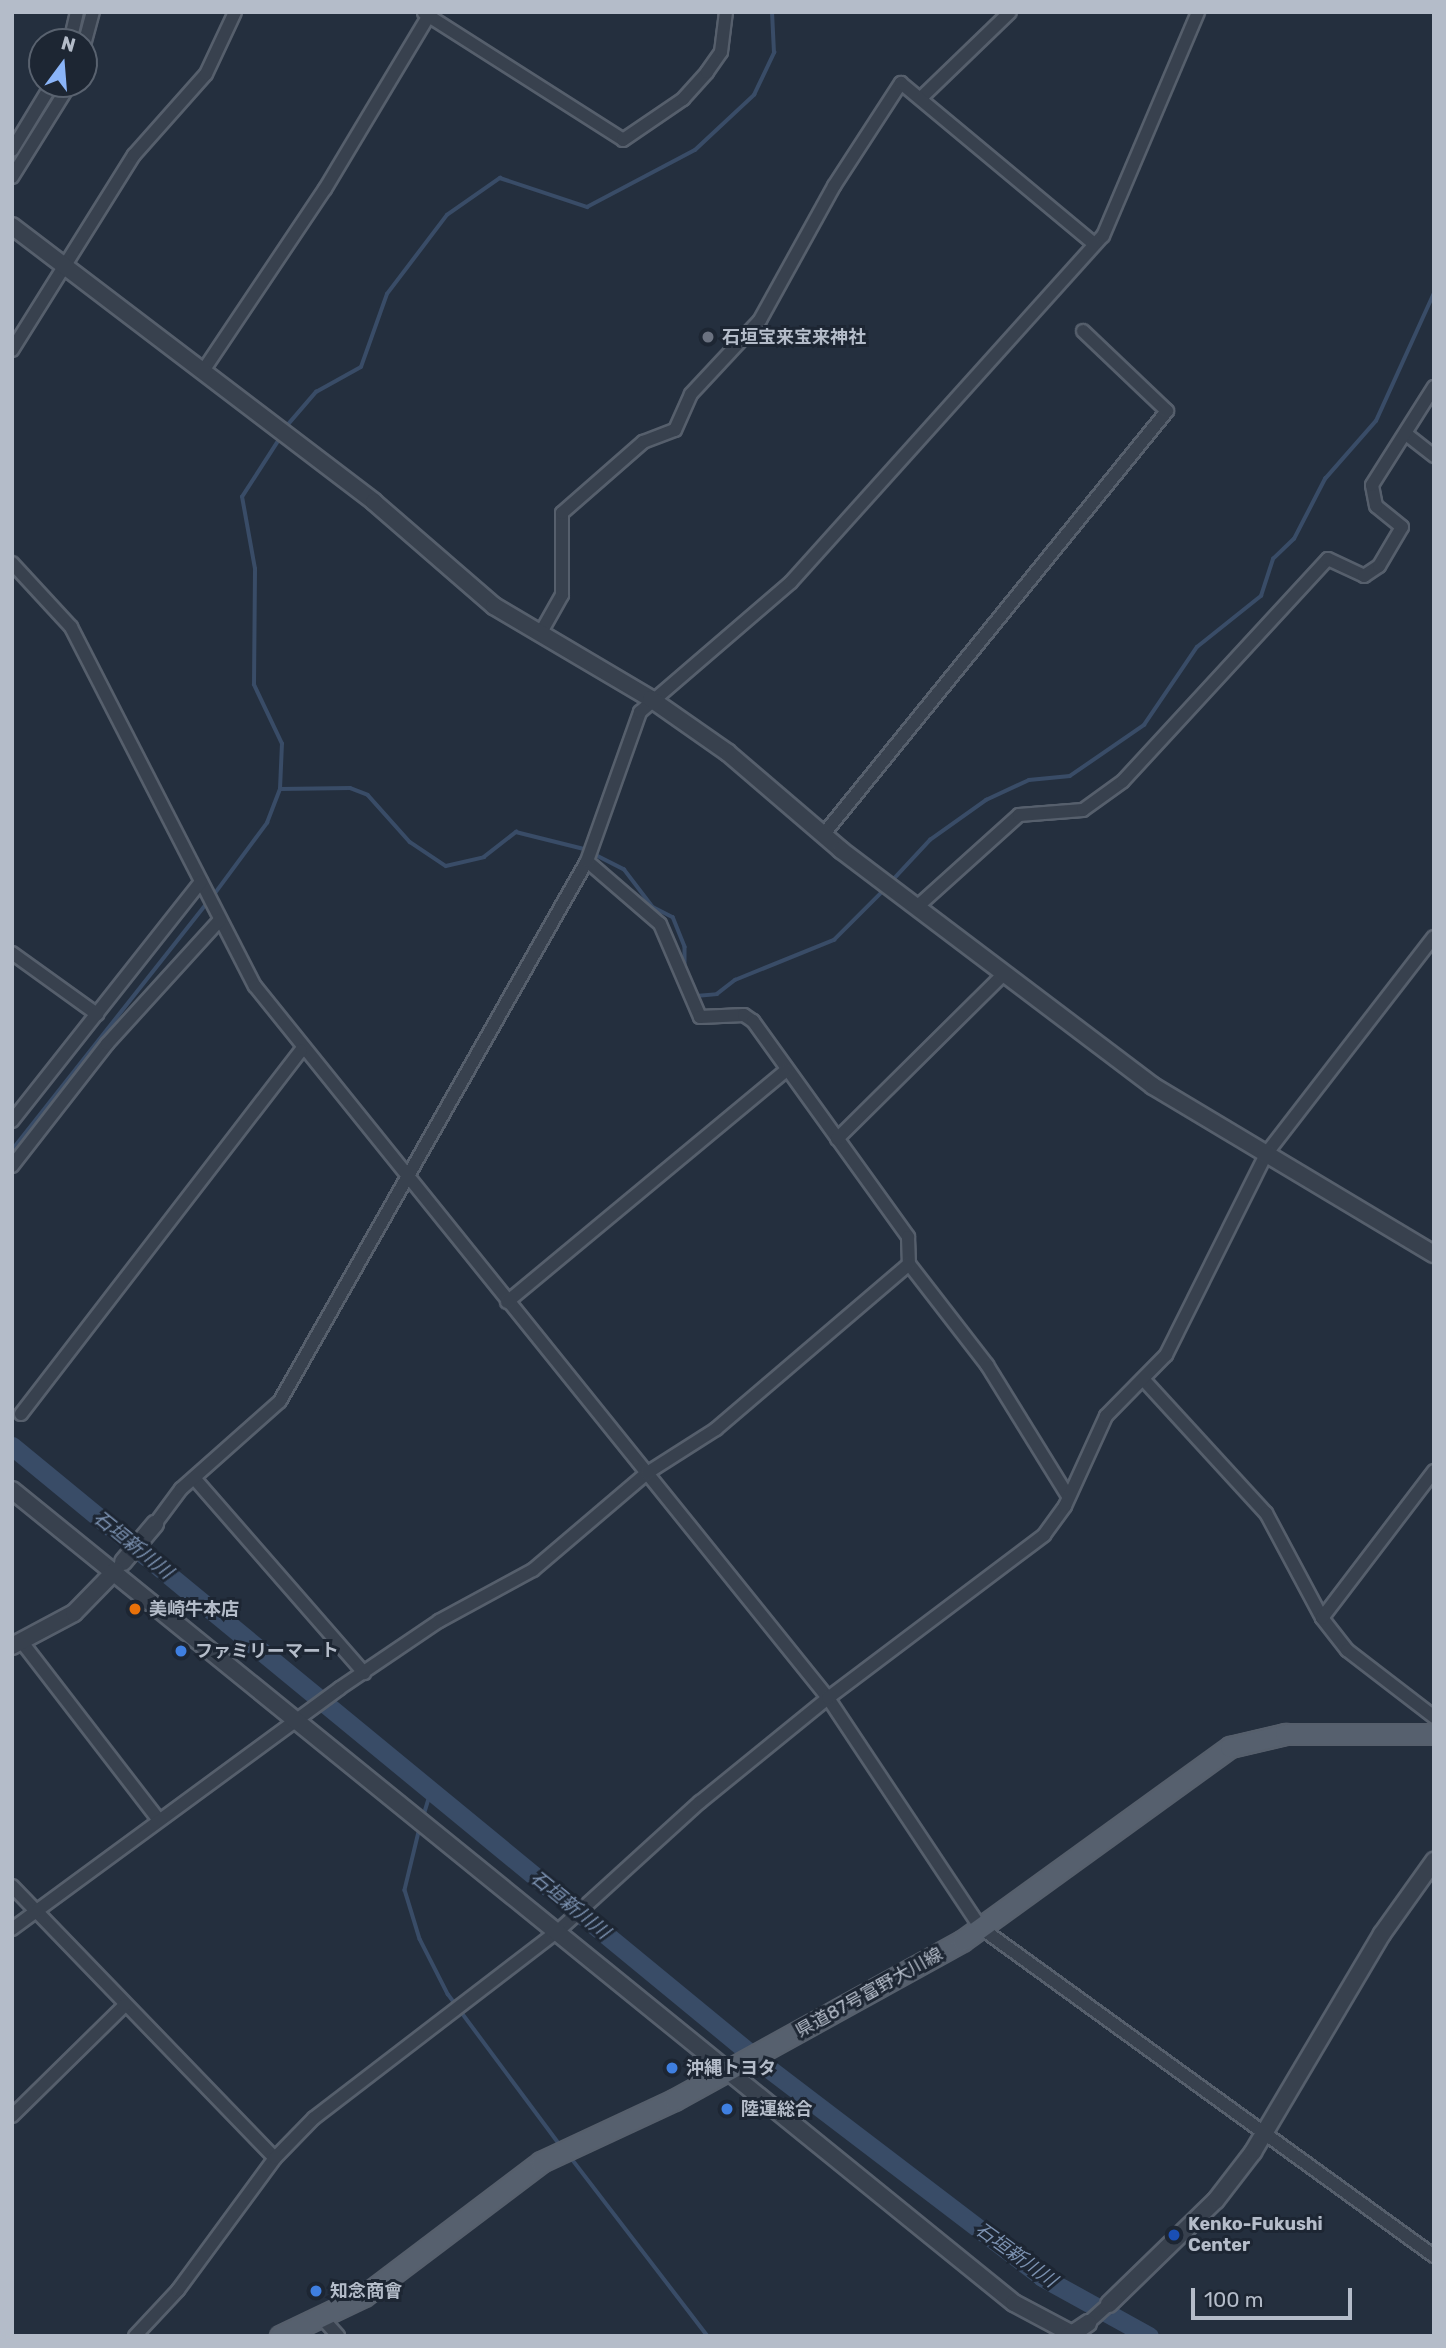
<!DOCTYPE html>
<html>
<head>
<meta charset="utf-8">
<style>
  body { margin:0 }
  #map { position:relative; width:1446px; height:2348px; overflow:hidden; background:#242f3e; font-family:Rubik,"Noto Sans JP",sans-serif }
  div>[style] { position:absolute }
  .stream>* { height:3.5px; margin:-1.75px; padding:0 1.75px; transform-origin:1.75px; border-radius:1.75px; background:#394c67 }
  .river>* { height:19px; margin:-9.5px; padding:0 9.5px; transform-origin:9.5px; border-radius:9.5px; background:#394c67 }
  .roads { filter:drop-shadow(2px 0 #565f6c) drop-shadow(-2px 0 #565f6c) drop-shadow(0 2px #565f6c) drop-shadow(0 -2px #565f6c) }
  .minor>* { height:12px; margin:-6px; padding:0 6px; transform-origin:6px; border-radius:6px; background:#38414e }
  .tertiary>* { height:16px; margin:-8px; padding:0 8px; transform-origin:8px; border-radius:8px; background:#38414e }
  .primary>* { height:19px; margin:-9.5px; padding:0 9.5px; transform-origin:9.5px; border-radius:9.5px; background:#56606e }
  .dots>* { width:19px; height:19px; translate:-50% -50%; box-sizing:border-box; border:4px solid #1d2633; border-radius:50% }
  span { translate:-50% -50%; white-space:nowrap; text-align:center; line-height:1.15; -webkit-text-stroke:6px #1d2633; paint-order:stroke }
  .poi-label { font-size:18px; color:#b4bcc9; font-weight:700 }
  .left { translate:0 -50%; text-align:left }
  .street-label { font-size:18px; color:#b4bcc9 }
  .water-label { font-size:19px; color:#7c92b1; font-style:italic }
  .frame { position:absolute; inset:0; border:14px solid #b4bcc9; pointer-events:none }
  .north { position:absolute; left:28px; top:28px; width:70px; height:70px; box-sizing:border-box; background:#1d2633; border:2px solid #59626f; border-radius:50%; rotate:16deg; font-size:19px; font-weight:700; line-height:28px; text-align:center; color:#b4bcc9 }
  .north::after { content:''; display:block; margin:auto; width:24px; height:32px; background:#8ab4f8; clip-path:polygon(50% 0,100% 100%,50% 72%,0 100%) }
  .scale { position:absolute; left:1191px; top:2288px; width:161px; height:32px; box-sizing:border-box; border:4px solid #b4bcc9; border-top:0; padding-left:9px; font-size:21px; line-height:24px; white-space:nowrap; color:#b4bcc9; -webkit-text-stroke:5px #1d2633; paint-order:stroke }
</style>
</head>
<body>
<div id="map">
  <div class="stream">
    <i style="left:77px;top:42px;width:31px;rotate:-73deg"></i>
    <i style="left:50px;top:104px;width:22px;rotate:-63deg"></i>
    <i style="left:12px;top:164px;width:15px;rotate:-53deg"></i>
    <i style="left:285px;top:428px;width:48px;rotate:-49.3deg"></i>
    <i style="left:316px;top:392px;width:51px;rotate:-29.1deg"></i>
    <i style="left:361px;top:367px;width:77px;rotate:-70.4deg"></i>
    <i style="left:387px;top:294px;width:99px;rotate:-52.8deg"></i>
    <i style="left:447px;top:215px;width:65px;rotate:-34.9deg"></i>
    <i style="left:500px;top:178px;width:92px;rotate:18.4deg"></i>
    <i style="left:587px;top:207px;width:122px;rotate:-27.8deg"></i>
    <i style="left:695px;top:150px;width:81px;rotate:-43deg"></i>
    <i style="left:754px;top:95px;width:47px;rotate:-64.5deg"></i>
    <i style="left:774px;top:53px;width:41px;rotate:-92.8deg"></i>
    <i style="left:280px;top:789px;width:70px;rotate:-0.8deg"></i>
    <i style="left:350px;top:788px;width:19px;rotate:21deg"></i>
    <i style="left:368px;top:795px;width:63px;rotate:48.2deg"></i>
    <i style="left:410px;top:842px;width:43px;rotate:33.7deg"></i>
    <i style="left:446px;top:866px;width:39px;rotate:-13deg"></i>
    <i style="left:484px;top:857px;width:41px;rotate:-38deg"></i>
    <i style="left:516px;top:832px;width:74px;rotate:14deg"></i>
    <i style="left:594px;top:854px;width:34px;rotate:27deg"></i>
    <i style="left:624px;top:869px;width:48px;rotate:52.7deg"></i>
    <i style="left:653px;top:907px;width:22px;rotate:27deg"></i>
    <i style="left:673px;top:917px;width:32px;rotate:68deg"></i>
    <i style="left:685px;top:947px;width:24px;rotate:90deg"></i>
    <i style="left:890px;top:883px;width:59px;rotate:-47.1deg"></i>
    <i style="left:930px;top:840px;width:69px;rotate:-35.5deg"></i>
    <i style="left:986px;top:800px;width:47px;rotate:-24.9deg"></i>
    <i style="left:1029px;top:780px;width:41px;rotate:-5.6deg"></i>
    <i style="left:1070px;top:776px;width:90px;rotate:-34.6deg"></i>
    <i style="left:1144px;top:725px;width:94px;rotate:-55.8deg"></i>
    <i style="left:1197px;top:647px;width:82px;rotate:-38.6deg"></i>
    <i style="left:1261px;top:596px;width:39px;rotate:-72deg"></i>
    <i style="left:1273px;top:559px;width:29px;rotate:-44deg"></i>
    <i style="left:1294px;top:539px;width:68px;rotate:-62.7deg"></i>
    <i style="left:1325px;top:479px;width:77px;rotate:-48.7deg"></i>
    <i style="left:1376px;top:421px;width:141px;rotate:-65.6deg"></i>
    <i style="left:213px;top:896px;width:91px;rotate:-53.5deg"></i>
    <i style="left:267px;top:823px;width:36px;rotate:-69deg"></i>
    <i style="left:280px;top:789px;width:45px;rotate:-87.5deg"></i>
    <i style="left:282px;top:744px;width:65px;rotate:-115.4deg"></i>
    <i style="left:254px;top:685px;width:116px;rotate:-89.5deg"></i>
    <i style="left:255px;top:569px;width:73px;rotate:-100.2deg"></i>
    <i style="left:242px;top:497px;width:70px;rotate:-57.2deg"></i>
    <i style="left:696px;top:996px;width:21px;rotate:-5deg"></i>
    <i style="left:717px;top:994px;width:23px;rotate:-38deg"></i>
    <i style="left:735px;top:980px;width:107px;rotate:-22deg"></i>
    <i style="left:834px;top:940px;width:72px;rotate:-45deg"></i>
    <i style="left:12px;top:1150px;width:316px;rotate:-51.7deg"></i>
    <i style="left:423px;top:1817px;width:30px;rotate:-73deg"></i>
    <i style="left:420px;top:1828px;width:64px;rotate:103.6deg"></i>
    <i style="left:405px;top:1890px;width:51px;rotate:73deg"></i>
    <i style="left:420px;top:1939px;width:62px;rotate:63deg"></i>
    <i style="left:448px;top:1994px;width:184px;rotate:53.4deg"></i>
    <i style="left:572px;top:2159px;width:223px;rotate:52.5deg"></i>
  </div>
  <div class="river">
    <i style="left:12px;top:1446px;width:979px;rotate:39.45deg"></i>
    <i style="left:768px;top:2068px;width:345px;rotate:37.3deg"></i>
    <i style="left:1042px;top:2277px;width:122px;rotate:28.9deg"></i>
  </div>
  <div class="roads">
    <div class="minor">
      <i style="left:424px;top:13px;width:236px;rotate:32.5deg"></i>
      <i style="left:623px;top:140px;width:73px;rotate:-34.3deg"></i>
      <i style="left:683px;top:99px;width:36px;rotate:-48deg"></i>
      <i style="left:707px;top:72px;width:24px;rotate:-55deg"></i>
      <i style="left:721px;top:52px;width:40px;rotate:-82.9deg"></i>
      <i style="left:70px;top:42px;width:31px;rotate:-77deg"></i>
      <i style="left:84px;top:45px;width:34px;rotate:-75deg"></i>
      <i style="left:922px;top:97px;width:122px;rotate:-44deg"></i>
      <i style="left:12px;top:150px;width:77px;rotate:-58.8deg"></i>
      <i style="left:12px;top:177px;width:110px;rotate:-58.1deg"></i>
      <i style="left:12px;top:350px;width:230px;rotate:-58deg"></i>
      <i style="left:134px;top:155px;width:108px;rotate:-48.4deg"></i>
      <i style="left:206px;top:74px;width:68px;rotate:-64.9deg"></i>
      <i style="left:205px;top:368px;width:216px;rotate:-56.2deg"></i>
      <i style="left:325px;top:189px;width:206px;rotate:-59.1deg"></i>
      <i style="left:1406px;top:434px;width:36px;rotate:38deg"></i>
      <i style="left:12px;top:563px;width:87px;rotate:47.3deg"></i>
      <i style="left:71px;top:627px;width:403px;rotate:62.9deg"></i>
      <i style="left:255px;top:986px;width:914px;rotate:51.17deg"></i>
      <i style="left:828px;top:1698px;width:276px;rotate:56.4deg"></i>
      <i style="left:981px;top:1928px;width:559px;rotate:35.91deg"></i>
      <i style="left:540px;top:634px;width:45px;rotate:-60.6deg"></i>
      <i style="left:562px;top:595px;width:82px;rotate:-90deg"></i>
      <i style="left:562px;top:513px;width:108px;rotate:-41.2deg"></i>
      <i style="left:643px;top:442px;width:34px;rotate:-21deg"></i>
      <i style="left:675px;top:430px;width:39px;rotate:-66deg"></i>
      <i style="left:691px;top:394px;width:101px;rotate:-47deg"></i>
      <i style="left:760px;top:320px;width:153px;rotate:-61.1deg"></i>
      <i style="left:834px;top:186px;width:123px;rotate:-57deg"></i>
      <i style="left:901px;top:83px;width:251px;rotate:39.8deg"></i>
      <i style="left:823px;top:835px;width:546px;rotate:-50.95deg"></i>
      <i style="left:1167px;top:411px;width:116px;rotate:-136.4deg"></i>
      <i style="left:587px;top:861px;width:96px;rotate:40.8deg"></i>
      <i style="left:660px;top:924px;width:101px;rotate:66.7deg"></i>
      <i style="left:700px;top:1017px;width:44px;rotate:-2.6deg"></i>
      <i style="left:744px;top:1015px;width:11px;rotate:34deg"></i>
      <i style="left:753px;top:1021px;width:266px;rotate:54.3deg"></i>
      <i style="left:908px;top:1237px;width:27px;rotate:88deg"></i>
      <i style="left:909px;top:1264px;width:128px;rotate:52.3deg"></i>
      <i style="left:987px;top:1365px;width:154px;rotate:58.3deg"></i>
      <i style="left:918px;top:906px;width:136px;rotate:-42deg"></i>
      <i style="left:1019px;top:815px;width:64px;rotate:-4.5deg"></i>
      <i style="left:1083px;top:810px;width:49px;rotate:-35.9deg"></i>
      <i style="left:1123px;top:781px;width:302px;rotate:-47.3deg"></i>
      <i style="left:1328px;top:559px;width:40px;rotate:25deg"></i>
      <i style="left:1364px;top:576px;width:18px;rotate:-34deg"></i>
      <i style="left:1379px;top:566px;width:45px;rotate:-59.5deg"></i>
      <i style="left:1402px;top:527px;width:33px;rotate:-141deg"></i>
      <i style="left:1376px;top:506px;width:21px;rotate:-101deg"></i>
      <i style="left:1372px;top:485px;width:116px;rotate:-57.7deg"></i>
      <i style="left:12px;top:953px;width:105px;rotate:35.7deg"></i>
      <i style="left:12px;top:1121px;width:305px;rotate:-51.7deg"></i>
      <i style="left:837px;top:1139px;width:236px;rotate:-44.7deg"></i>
      <i style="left:12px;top:1166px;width:155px;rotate:-52.1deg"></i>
      <i style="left:107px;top:1044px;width:168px;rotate:-47.7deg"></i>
      <i style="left:507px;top:1302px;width:363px;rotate:-39.7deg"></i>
      <i style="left:1143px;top:1379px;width:182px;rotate:47.5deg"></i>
      <i style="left:1266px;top:1513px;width:119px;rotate:61.9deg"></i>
      <i style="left:1322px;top:1618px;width:41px;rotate:52deg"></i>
      <i style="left:1347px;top:1650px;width:110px;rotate:37.6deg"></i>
      <i style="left:21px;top:1414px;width:459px;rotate:-52.4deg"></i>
      <i style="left:194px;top:1478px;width:259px;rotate:48.9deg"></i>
      <i style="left:155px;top:1524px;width:44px;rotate:-53.4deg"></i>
      <i style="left:181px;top:1489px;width:132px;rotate:-41.6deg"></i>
      <i style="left:280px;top:1401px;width:621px;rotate:-60.38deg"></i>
      <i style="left:587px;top:861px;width:158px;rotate:-70.4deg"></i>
      <i style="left:640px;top:712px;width:199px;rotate:-40.7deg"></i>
      <i style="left:791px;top:582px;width:466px;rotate:-48deg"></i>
      <i style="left:1103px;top:236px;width:243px;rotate:-67deg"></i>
      <i style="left:1322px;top:1618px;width:185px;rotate:-52.7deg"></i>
      <i style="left:21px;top:1641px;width:225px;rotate:52.4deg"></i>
      <i style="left:12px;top:1886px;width:378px;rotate:46deg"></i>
      <i style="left:12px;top:1929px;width:407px;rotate:-36.3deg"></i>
      <i style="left:340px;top:1688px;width:120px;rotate:-34.1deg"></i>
      <i style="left:439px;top:1621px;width:107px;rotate:-28.5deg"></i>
      <i style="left:533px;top:1570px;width:150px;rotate:-40.4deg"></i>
      <i style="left:647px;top:1473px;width:82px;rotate:-32.5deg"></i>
      <i style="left:716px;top:1429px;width:254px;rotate:-40.5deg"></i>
      <i style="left:12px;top:2116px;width:158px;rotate:-44.5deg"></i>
      <i style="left:322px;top:2318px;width:24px;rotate:48deg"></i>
      <i style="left:1088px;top:2323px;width:28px;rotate:-42deg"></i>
      <i style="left:135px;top:2336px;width:63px;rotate:-46.9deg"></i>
      <i style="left:178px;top:2290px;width:164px;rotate:-53.7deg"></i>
      <i style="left:275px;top:2158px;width:56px;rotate:-45.7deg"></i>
      <i style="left:314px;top:2118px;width:307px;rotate:-37.5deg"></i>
      <i style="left:558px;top:1931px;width:192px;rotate:-42.3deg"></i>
      <i style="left:700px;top:1802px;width:165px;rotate:-39.1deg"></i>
      <i style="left:828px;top:1698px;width:271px;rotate:-37deg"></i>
      <i style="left:1044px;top:1535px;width:36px;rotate:-54deg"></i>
      <i style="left:1065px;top:1506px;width:99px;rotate:-65.5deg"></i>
      <i style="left:1106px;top:1416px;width:86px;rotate:-45.5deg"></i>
      <i style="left:1166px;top:1355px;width:225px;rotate:-63.5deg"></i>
      <i style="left:1266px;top:1154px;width:274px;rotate:-52.3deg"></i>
    </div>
    <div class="tertiary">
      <i style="left:12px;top:226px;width:455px;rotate:37.3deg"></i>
      <i style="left:374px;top:502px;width:159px;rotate:40.9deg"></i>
      <i style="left:494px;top:606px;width:182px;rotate:30.6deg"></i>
      <i style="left:651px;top:699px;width:94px;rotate:35deg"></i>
      <i style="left:728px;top:753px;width:149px;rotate:40.6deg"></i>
      <i style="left:841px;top:850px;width:391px;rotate:37.1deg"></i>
      <i style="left:1153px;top:1086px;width:327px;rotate:30.9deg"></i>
      <i style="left:12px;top:1490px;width:1290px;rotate:39.06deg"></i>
      <i style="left:1014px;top:2303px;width:70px;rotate:28deg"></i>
      <i style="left:123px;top:1562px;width:50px;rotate:-49.9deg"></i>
      <i style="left:12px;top:1646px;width:70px;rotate:-28deg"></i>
      <i style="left:74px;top:1613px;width:59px;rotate:-45.7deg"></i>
      <i style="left:1109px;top:2304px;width:149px;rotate:-44.2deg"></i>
      <i style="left:1216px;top:2200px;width:61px;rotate:-52.4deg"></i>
      <i style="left:1253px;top:2152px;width:253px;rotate:-59.4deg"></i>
      <i style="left:1382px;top:1934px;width:90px;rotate:-54.5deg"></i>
      <i style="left:1069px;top:2336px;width:23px;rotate:-34deg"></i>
    </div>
    <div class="primary">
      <i style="left:280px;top:2336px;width:93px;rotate:-25.5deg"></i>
      <i style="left:364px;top:2296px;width:222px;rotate:-37.1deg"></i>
      <i style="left:541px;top:2162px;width:147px;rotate:-25deg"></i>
      <i style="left:674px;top:2100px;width:329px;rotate:-28.9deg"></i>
      <i style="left:962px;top:1941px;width:331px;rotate:-35.9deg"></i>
      <i style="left:1230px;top:1747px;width:57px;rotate:-13.3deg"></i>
      <i style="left:1285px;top:1734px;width:149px"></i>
    </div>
  </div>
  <div class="dots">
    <i style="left:708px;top:337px;background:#6b7280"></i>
    <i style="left:135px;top:1609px;background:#e8710a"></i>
    <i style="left:181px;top:1651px;background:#3f7fe0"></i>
    <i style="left:672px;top:2068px;background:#3f7fe0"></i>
    <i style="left:727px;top:2109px;background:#3f7fe0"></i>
    <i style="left:1174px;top:2235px;background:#1a4fb4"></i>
    <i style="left:316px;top:2291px;background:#3f7fe0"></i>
  </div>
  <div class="poi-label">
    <span class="left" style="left:722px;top:337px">石垣宝来宝来神社</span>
    <span class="left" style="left:149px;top:1609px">美崎牛本店</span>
    <span class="left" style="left:195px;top:1651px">ファミリーマート</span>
    <span class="left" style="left:686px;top:2068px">沖縄トヨタ</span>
    <span class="left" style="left:741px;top:2109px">陸運総合</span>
    <span class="left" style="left:1188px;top:2235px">Kenko-Fukushi<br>Center</span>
    <span class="left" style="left:330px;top:2291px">知念商會</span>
  </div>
  <div class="street-label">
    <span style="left:869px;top:1993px;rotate:-29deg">県道87号富野大川線</span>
  </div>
  <div class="water-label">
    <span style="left:133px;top:1545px;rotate:39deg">石垣新川川</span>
    <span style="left:570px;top:1905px;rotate:39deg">石垣新川川</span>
    <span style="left:1016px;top:2255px;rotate:36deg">石垣新川川</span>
  </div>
  <div class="frame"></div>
  <div class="north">N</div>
  <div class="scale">100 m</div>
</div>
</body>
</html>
